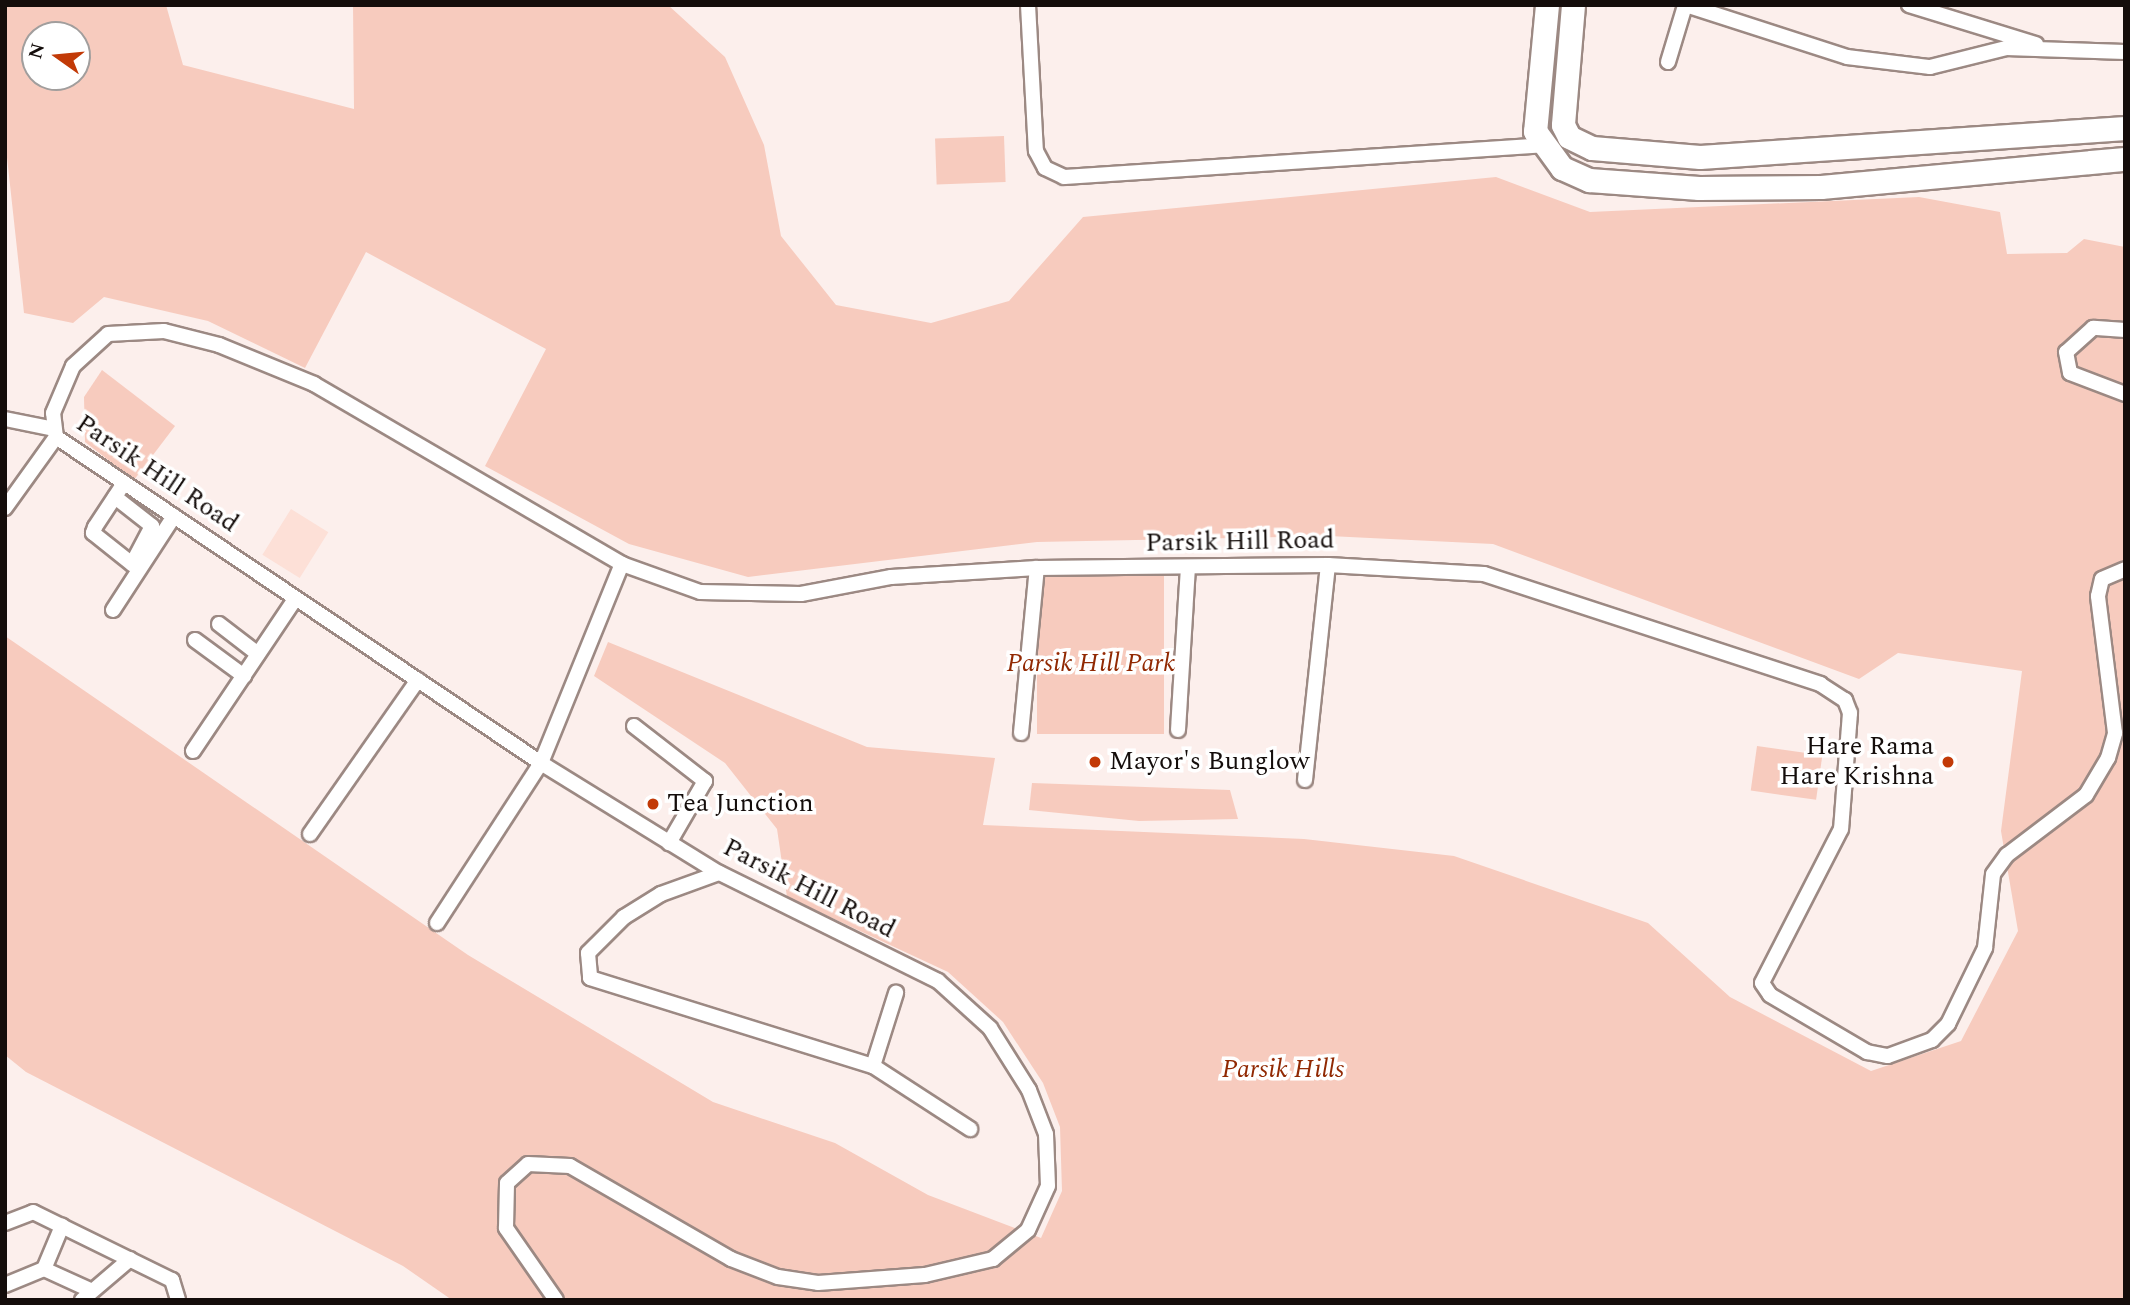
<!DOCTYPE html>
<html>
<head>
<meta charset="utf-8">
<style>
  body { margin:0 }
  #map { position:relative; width:2130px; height:1305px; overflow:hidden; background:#fcefec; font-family:Spectral,serif }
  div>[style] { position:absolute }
  .built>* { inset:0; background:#fde0d7; transform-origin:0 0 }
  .green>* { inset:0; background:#f7cbbe; transform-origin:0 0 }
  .roads { filter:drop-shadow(2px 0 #9c8983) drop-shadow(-2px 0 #9c8983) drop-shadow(0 2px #9c8983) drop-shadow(0 -2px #9c8983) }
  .minor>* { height:14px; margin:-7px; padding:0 7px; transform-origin:7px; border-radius:7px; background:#fff }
  .primary>* { height:23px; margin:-11.5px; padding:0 11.5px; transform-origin:11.5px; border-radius:11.5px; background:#fff }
  .dots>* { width:19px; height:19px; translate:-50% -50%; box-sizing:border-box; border:4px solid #fff; border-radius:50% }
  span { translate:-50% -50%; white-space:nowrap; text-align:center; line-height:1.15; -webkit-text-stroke:7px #fff; paint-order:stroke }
  .street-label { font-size:26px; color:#140d0b }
  .park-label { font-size:26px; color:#912903; font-style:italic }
  .poi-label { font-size:26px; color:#140d0b }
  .right { translate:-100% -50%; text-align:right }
  .left { translate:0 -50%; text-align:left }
  .frame { position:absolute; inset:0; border:7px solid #140d0b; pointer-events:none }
  .north { position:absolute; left:21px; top:21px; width:70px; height:70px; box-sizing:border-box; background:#fff; border:2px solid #a19e9d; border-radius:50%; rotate:285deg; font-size:19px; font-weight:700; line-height:28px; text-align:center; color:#140d0b }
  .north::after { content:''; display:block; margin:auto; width:24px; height:32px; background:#c23a07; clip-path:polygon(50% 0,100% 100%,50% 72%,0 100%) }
</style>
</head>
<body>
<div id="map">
  <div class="built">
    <i style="left:291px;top:509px;width:44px;height:54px;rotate:32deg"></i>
  </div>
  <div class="green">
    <i style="clip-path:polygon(evenodd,5px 5px,166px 5px,183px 65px,354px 109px,353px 5px,668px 5px,725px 57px,764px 145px,781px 236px,836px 305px,931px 323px,1009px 301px,1083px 217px,1496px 177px,1590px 212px,1919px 197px,2000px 212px,2007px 254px,2067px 253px,2084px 239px,2125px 247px,2125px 1300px,452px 1300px,403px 1266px,26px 1072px,5px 1055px,5px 636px,468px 955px,713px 1102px,835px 1143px,928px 1195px,1041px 1238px,1062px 1191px,1060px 1127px,1043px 1083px,1003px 1022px,948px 972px,787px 897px,777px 829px,725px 763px,594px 676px,608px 642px,867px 747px,995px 758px,983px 825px,1304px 839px,1454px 856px,1648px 923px,1730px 997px,1871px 1071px,1961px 1041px,2018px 931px,2001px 831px,2022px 671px,1898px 653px,1859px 679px,1493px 544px,1329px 536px,1037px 542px,748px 577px,629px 544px,485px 466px,546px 349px,366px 252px,305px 368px,208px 321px,104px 297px,73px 323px,24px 313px,5px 139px,5px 5px,35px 35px,77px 35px,77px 77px,35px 77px,35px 35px)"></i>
    <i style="left:1004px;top:136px;width:46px;height:69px;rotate:88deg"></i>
    <i style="clip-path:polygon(102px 370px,175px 426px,134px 480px,85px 442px,84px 397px)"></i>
    <i style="left:1037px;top:568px;width:127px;height:166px"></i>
    <i style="left:1757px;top:746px;width:66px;height:45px;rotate:8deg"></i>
    <i style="clip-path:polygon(1032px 783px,1230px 790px,1238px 819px,1139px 821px,1029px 810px)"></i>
  </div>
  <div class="roads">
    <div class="minor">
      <i style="left:1028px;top:5px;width:146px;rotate:86.9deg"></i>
      <i style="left:1036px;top:151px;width:19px;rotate:62deg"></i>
      <i style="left:1045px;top:168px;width:21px;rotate:25deg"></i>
      <i style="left:1064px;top:177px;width:477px;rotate:-3.8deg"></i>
      <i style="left:1686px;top:5px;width:169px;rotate:17.9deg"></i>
      <i style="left:1847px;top:57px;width:84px;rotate:6.9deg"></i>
      <i style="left:1930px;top:67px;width:78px;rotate:-14deg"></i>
      <i style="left:2006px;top:48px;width:119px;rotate:1.9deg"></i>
      <i style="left:1909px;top:5px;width:133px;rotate:17.1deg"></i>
      <i style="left:1668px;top:62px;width:55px;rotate:-73.2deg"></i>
      <i style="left:2125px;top:330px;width:32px;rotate:-176deg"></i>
      <i style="left:2093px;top:328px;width:36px;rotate:138deg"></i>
      <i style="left:2066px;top:352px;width:21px;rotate:79deg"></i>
      <i style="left:2070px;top:373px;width:59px;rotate:20.9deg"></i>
      <i style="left:5px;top:419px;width:46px;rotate:11.3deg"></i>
      <i style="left:115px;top:497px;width:47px;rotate:38.1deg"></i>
      <i style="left:152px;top:526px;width:43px;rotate:117.8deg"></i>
      <i style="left:132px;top:564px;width:50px;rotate:-141.5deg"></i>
      <i style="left:93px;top:533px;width:6px;rotate:-72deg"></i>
      <i style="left:95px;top:527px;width:53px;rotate:-56.6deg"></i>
      <i style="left:5px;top:508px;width:87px;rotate:-54.3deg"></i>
      <i style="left:113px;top:610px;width:112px;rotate:-57deg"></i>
      <i style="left:219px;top:624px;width:49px;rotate:37.6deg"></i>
      <i style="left:195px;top:640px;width:61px;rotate:36.3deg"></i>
      <i style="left:634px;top:726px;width:90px;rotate:37.8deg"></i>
      <i style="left:705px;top:781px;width:72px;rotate:120.1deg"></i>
      <i style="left:1178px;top:730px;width:163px;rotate:-86.5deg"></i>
      <i style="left:1021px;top:733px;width:166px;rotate:-84.5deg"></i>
      <i style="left:193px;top:751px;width:184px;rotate:-56.1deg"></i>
      <i style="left:1305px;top:780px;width:216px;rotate:-83.9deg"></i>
      <i style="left:310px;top:834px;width:188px;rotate:-55deg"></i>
      <i style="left:719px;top:873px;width:62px;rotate:160.1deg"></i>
      <i style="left:661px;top:894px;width:44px;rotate:148.1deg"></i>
      <i style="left:624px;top:917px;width:51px;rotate:135deg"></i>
      <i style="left:588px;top:953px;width:25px;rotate:85deg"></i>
      <i style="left:590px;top:978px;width:296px;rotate:17.3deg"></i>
      <i style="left:873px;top:1066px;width:77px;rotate:-72.5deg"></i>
      <i style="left:437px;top:923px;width:191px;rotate:-57deg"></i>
      <i style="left:541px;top:763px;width:215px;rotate:-67.9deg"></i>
      <i style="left:873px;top:1066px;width:116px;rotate:33deg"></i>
      <i style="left:5px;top:1223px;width:30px;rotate:-21deg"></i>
      <i style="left:33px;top:1212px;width:155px;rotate:26.1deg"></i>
      <i style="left:172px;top:1280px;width:21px;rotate:73deg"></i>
      <i style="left:44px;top:1269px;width:47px;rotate:-67.3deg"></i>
      <i style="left:5px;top:1285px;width:42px;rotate:-22.3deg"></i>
      <i style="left:44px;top:1269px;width:51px;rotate:24.5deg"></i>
      <i style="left:82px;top:1300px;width:63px;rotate:-40.5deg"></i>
      <i style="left:556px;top:1300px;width:88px;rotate:-124.8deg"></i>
      <i style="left:506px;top:1228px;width:45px;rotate:-88.7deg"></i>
      <i style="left:507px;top:1183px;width:28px;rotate:-42deg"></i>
      <i style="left:528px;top:1164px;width:42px;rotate:2.7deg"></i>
      <i style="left:570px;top:1166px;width:186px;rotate:30deg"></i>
      <i style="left:731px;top:1259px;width:50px;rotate:21deg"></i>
      <i style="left:778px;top:1277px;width:40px;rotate:8.5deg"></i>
      <i style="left:818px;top:1283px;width:107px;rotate:-4.3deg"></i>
      <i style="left:925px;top:1275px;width:70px;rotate:-13.2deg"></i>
      <i style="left:993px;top:1259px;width:45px;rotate:-39.6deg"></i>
      <i style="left:1028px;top:1230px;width:48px;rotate:-65.6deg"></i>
      <i style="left:1048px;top:1186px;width:52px;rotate:-92.2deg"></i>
      <i style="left:1046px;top:1134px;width:47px;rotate:-111.1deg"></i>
      <i style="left:1029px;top:1090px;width:73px;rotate:-122.2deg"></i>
      <i style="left:990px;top:1028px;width:70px;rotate:-137.9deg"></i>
      <i style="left:938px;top:981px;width:244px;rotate:-153.7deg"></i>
      <i style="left:719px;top:873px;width:209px;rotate:-148.3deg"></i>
      <i style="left:541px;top:763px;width:584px;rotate:-146.09deg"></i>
      <i style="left:56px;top:437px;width:24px;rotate:-97deg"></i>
      <i style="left:53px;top:413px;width:51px;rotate:-66.9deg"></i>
      <i style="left:73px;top:366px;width:47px;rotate:-42.4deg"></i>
      <i style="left:108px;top:334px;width:56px;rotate:-3.1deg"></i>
      <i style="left:164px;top:331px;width:57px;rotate:14.3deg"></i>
      <i style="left:219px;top:345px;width:103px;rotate:22.3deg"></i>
      <i style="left:314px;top:384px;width:357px;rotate:30.3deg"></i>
      <i style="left:622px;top:564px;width:83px;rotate:19.7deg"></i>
      <i style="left:700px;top:592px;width:101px;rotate:1.1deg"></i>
      <i style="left:801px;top:594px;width:92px;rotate:-10.7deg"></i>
      <i style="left:891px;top:577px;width:146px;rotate:-3.5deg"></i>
      <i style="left:1037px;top:568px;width:291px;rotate:-0.6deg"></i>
      <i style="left:1328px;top:565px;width:156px;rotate:3.3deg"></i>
      <i style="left:1484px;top:574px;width:354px;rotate:18.1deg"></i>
      <i style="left:1820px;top:684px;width:30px;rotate:33deg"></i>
      <i style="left:1845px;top:700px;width:14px;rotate:69deg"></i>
      <i style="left:1850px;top:713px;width:116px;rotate:94.4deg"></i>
      <i style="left:1841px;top:829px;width:173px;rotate:117.2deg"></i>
      <i style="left:1762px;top:983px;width:14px;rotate:56deg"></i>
      <i style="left:1770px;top:995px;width:113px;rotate:30.4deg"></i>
      <i style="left:1867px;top:1052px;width:21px;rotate:11deg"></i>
      <i style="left:1888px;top:1056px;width:47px;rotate:-20deg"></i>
      <i style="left:1932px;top:1040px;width:23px;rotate:-45deg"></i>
      <i style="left:1948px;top:1024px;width:85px;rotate:-64deg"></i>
      <i style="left:1985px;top:948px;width:74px;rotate:-83.8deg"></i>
      <i style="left:1993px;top:874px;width:24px;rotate:-54deg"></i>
      <i style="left:2007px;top:855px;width:99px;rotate:-37.2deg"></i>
      <i style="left:2086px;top:795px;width:43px;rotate:-59.3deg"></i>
      <i style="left:2108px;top:758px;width:26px;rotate:-74deg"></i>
      <i style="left:2115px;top:733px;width:138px;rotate:-97.1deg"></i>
      <i style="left:2098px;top:596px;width:17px;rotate:-77deg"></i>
      <i style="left:2102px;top:579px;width:25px;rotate:-23deg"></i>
    </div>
    <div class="primary">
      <i style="left:1547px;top:5px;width:127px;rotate:95.4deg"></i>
      <i style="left:1535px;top:131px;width:46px;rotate:53.9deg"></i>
      <i style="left:1562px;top:168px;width:30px;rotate:24deg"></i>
      <i style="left:1589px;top:180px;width:110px;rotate:4.2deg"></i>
      <i style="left:1699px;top:188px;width:122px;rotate:-0.5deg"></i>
      <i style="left:1821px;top:187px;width:305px;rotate:-5.3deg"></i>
      <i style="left:1573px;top:5px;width:120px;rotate:94.8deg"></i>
      <i style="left:1563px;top:125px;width:13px;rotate:63deg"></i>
      <i style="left:1569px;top:137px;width:25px;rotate:26deg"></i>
      <i style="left:1592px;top:148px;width:108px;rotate:4.8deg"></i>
      <i style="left:1700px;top:157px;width:426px;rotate:-3.9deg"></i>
    </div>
  </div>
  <div class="dots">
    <i style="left:1095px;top:762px;background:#c23a07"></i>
    <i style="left:1948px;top:762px;background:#c23a07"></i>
    <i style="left:653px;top:804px;background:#c23a07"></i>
  </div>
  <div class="street-label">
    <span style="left:157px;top:474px;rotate:34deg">Parsik Hill Road</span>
    <span style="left:1240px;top:542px;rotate:-1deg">Parsik Hill Road</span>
    <span style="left:809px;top:889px;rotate:27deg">Parsik Hill Road</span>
  </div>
  <div class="park-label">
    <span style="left:1091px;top:664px">Parsik Hill Park</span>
    <span style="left:1283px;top:1070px">Parsik Hills</span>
  </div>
  <div class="poi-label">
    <span class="right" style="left:1934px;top:762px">Hare Rama<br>Hare Krishna</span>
    <span class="left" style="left:1109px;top:762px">Mayor's Bunglow</span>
    <span class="left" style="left:667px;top:804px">Tea Junction</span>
  </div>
  <div class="frame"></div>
  <div class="north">N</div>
</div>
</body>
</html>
